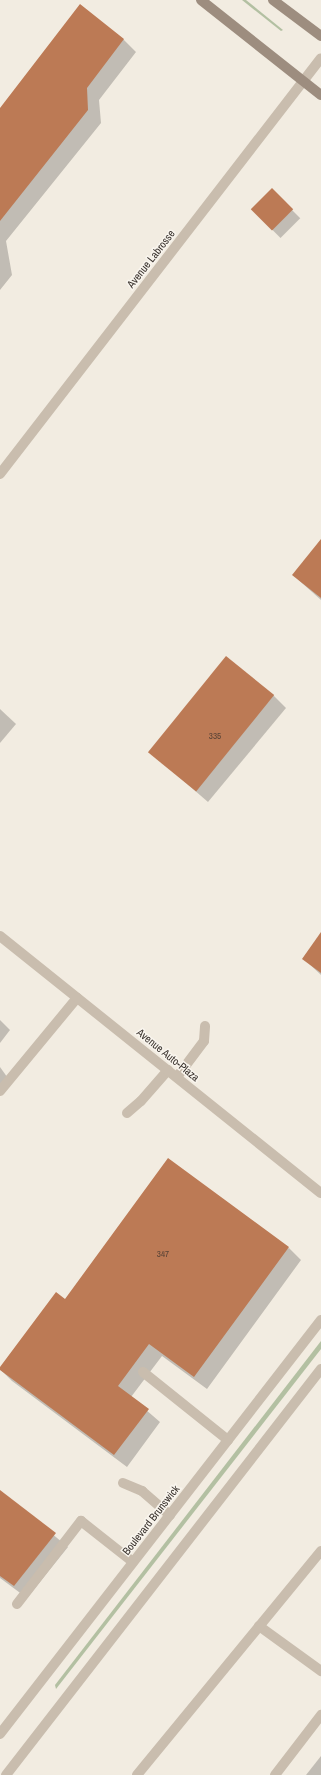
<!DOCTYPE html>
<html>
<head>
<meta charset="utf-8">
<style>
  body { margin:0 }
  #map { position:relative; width:321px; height:1775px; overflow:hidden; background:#f2ece1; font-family:"Archivo Narrow",sans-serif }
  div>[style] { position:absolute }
  .green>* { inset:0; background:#b3c0a2 }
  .shadow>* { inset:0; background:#0003; transform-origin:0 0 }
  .building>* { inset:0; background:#bc7a55; transform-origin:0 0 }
  .service>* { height:10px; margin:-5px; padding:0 5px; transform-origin:5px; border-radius:5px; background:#c9bdae }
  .tertiary>* { height:10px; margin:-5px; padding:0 5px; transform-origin:5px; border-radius:5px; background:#c9bdae }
  .secondary>* { height:10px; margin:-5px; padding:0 5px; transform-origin:5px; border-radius:5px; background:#9d8d7f }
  span { translate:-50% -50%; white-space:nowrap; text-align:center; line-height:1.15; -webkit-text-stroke:3px #f9f5ee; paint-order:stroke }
  .number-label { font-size:9px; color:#594336 }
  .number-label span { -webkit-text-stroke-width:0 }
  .street-label { font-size:11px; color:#38312c }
</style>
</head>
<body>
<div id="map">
  <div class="green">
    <i style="clip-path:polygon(242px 0,246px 0,283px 30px,281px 31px)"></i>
    <i style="clip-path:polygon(321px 1341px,321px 1349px,56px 1689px,55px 1685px)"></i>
  </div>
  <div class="shadow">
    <i style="clip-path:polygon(123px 39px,136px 52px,99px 100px,101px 123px,6px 241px,12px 275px,0 290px,0 109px)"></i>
    <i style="left:272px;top:190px;width:40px;height:28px;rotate:45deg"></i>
    <i style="clip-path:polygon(321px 540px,321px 600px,293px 575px)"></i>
    <i style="clip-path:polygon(273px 695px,286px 708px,208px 802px,149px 751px)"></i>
    <i style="clip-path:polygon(0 709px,16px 724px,0 743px)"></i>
    <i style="clip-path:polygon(321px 934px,321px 975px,303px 958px)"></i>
    <i style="clip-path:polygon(0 1020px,10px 1030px,0 1043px)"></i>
    <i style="clip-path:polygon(0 1067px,10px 1081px,0 1094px)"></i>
    <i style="clip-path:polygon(289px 1248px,301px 1260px,207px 1389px,162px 1356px,131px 1397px,160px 1422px,127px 1467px,12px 1381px,0 1369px)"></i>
    <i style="clip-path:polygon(0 1491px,68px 1547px,27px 1598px,0 1578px)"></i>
    <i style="clip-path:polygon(321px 1756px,321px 1775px,306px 1775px)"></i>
  </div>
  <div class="building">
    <i style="clip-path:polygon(80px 4px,124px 39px,87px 88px,88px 110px,0 221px,0 108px)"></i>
    <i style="left:272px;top:188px;width:30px;height:30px;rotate:45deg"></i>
    <i style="clip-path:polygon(321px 539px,321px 598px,292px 575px)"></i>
    <i style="left:226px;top:656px;width:62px;height:124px;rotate:39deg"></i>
    <i style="clip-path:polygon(321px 932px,321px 973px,302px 959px)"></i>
    <i style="clip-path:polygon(168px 1158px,289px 1247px,194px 1377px,149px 1344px,118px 1386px,149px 1409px,114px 1455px,0 1370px,0 1367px,56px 1292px,65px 1299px)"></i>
    <i style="clip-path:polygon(0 1490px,56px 1533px,14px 1586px,0 1576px)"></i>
  </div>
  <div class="service">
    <i style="left:177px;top:1077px;width:45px;rotate:-53.1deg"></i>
    <i style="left:204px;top:1041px;width:15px;rotate:-86deg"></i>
    <i style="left:0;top:1091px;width:121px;rotate:-50.4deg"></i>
    <i style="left:127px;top:1113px;width:18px;rotate:-41deg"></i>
    <i style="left:141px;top:1101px;width:41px;rotate:-48.9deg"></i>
    <i style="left:143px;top:1372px;width:109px;rotate:38.7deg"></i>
    <i style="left:123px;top:1483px;width:21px;rotate:23deg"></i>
    <i style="left:142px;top:1491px;width:37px;rotate:41deg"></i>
    <i style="left:17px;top:1604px;width:105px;rotate:-52.4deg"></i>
    <i style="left:81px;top:1521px;width:66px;rotate:38.3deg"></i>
    <i style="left:259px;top:1626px;width:77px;rotate:36deg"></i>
    <i style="left:137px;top:1775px;width:290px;rotate:-50.6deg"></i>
    <i style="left:275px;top:1775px;width:76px;rotate:-52.5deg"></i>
  </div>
  <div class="tertiary">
    <i style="left:0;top:474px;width:525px;rotate:-52.34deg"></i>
    <i style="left:0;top:936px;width:411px;rotate:38.7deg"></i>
    <i style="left:0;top:1734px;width:524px;rotate:-52.21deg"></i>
    <i style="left:6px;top:1775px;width:514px;rotate:-52.19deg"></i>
  </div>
  <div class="secondary">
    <i style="left:201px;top:0;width:153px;rotate:38.4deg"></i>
    <i style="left:273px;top:0;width:60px;rotate:36.9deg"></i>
  </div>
  <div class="number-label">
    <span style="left:215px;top:736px">335</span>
    <span style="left:163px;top:1254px">347</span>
  </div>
  <div class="street-label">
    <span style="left:151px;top:259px;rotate:-52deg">Avenue Labrosse</span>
    <span style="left:168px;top:1055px;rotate:39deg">Avenue Auto-Plaza</span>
    <span style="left:151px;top:1520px;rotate:-52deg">Boulevard Brunswick</span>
  </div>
</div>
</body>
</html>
